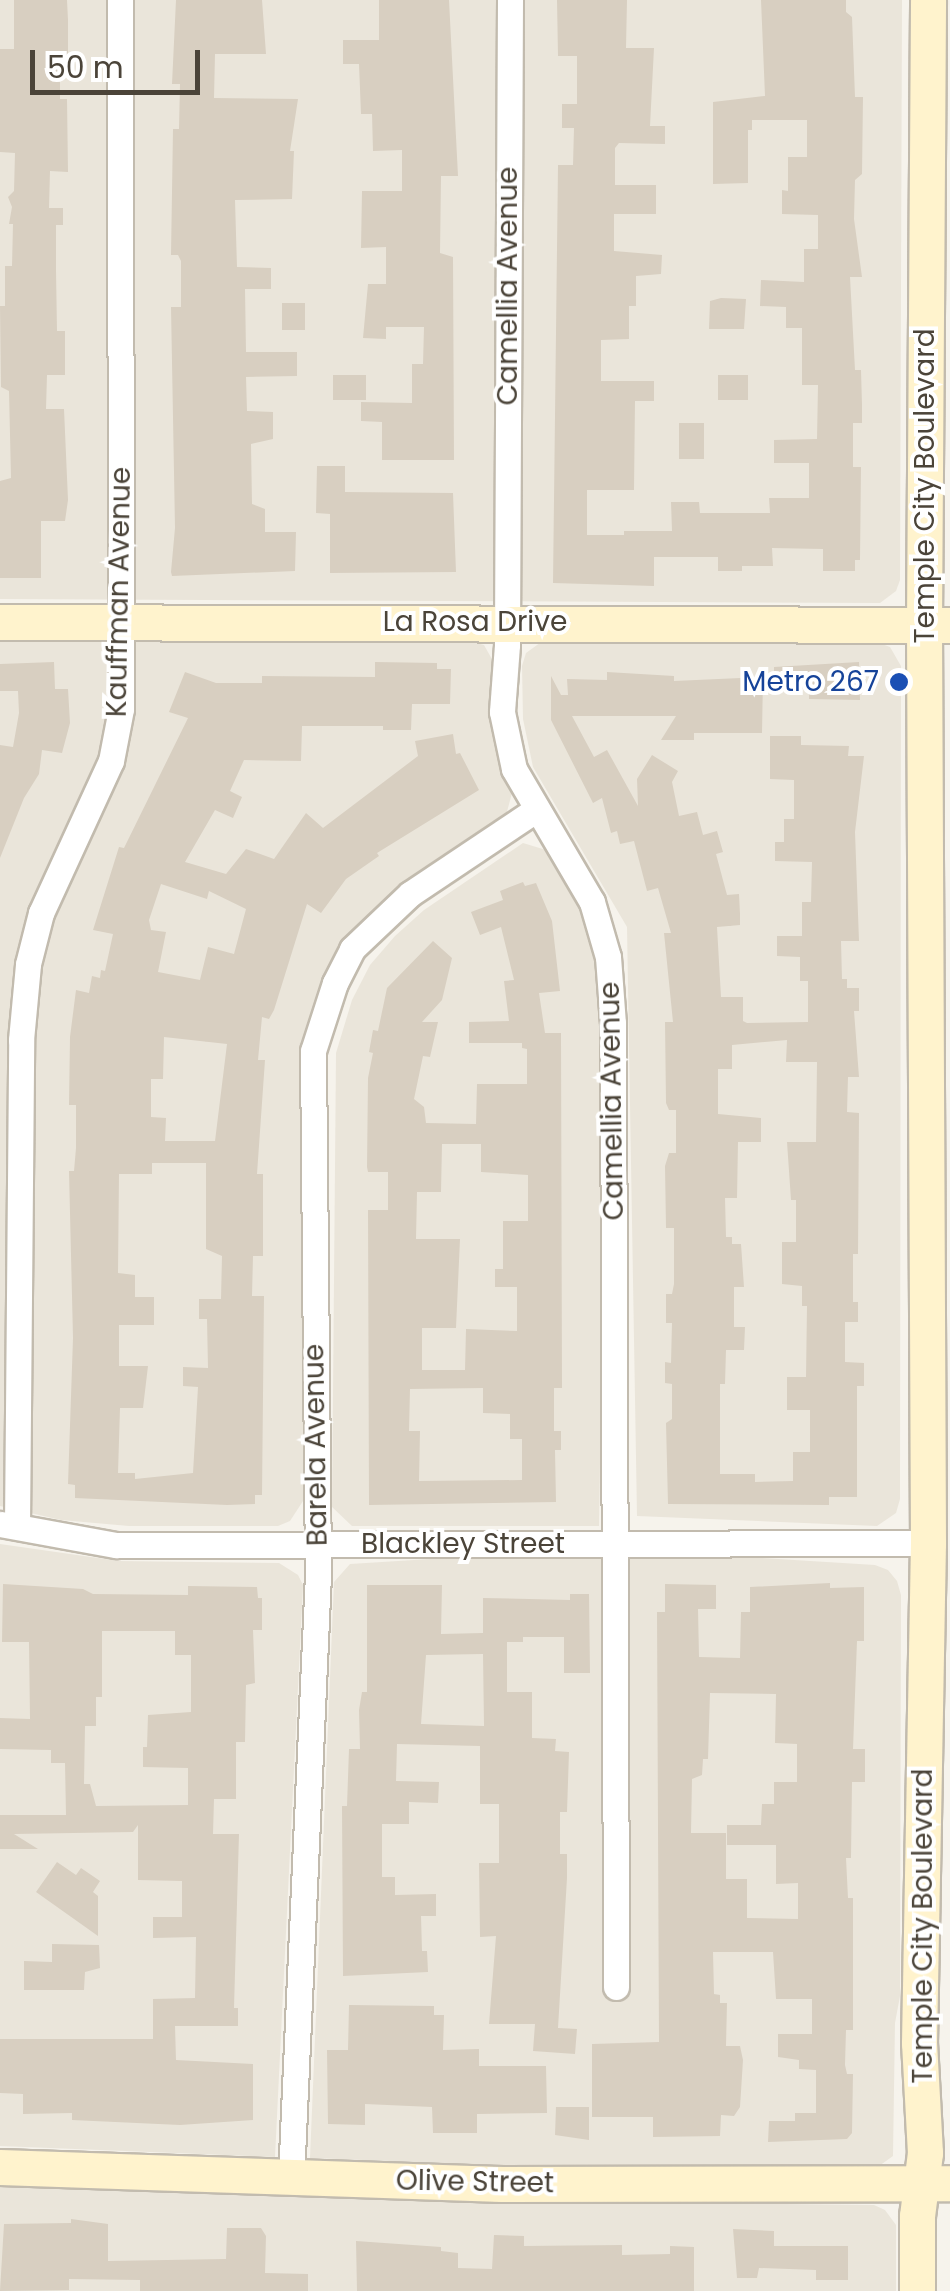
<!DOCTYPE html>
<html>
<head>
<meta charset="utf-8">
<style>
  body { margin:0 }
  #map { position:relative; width:950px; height:2291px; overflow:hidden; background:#f6f3ec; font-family:Poppins,sans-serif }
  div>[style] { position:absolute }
  .residential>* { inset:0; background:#eae5da }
  .building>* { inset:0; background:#d8cfc1; transform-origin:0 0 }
  .roads { filter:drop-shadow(2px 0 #c2bbae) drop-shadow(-2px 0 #c2bbae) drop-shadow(0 2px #c2bbae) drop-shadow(0 -2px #c2bbae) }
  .street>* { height:25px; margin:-12.5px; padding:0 12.5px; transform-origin:12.5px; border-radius:12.5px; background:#fff }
  .secondary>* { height:35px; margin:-17.5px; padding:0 17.5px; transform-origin:17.5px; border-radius:17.5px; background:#fff3cd }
  .dots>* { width:28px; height:28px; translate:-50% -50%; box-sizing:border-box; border:5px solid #fff; border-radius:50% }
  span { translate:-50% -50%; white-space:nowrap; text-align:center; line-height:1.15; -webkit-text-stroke:8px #fff; paint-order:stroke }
  .street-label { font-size:28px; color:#4b4439 }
  .transit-label { font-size:28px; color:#164399 }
  .right { translate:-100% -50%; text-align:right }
  .scale { position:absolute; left:30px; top:50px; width:170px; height:45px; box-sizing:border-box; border:5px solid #4b4439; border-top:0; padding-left:12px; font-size:30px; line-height:35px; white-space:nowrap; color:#4b4439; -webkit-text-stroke:8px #fff; paint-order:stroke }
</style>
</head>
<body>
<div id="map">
  <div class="residential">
    <i style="clip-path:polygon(0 0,902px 0,900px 580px,896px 591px,880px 603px,0 599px)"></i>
    <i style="clip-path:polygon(0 640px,465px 640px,484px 645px,493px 661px,492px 720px,512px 793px,505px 819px,395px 892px,308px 1039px,303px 1501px,290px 1521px,278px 1526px,129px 1526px,61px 1520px,0 1506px)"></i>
    <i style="clip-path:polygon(544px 640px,879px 643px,890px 647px,901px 666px,900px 1499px,896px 1513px,877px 1526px,637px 1516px,627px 927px,533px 767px,523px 719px,522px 666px,526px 653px)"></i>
    <i style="clip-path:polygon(523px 843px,546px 850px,588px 906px,607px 1019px,599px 1526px,352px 1526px,332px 1507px,336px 1053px,352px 1000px,370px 965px,395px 936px,424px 910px)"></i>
    <i style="clip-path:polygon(0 1544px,119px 1561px,279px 1563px,298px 1575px,303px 1585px,275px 2157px,0 2146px)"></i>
    <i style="clip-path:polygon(605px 1548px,875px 1565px,888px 1570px,897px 1581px,901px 1595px,900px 1996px,895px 2023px,893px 2156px,879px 2166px,496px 2165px,310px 2158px,334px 1582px,350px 1564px)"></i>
    <i style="clip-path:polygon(0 2185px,394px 2200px,874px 2205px,885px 2210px,896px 2225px,896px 2291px,0 2291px)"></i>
  </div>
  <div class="building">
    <i style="clip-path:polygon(14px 0,67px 0,68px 20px,68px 57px,60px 57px,60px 99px,67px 99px,68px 172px,50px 171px,49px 208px,63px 208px,63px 225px,56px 225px,56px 270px,57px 331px,65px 331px,65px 375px,47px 375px,46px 409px,64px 409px,68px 500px,65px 521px,41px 521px,41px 578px,0 578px,0 481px,11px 478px,9px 391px,1px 387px,0 306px,5px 306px,5px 266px,12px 266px,13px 224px,9px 224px,12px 207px,8px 197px,14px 191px,15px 153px,0 152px,0 49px,14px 49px)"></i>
    <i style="clip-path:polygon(176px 0,262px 0,266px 54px,215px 54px,214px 98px,298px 99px,290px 151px,294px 151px,292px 199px,235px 200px,237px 267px,271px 268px,271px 289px,245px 289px,246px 352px,297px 352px,297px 376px,246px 377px,247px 411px,273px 412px,273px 439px,251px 444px,252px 504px,265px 509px,265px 532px,296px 532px,295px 571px,172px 576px,171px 572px,175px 528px,171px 307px,181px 307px,181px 261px,178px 255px,171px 255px,173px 129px,179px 129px,180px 84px,172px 84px)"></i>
    <i style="clip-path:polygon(379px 0,449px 0,458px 176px,441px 176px,440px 253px,453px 257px,454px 460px,382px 460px,382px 422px,361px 421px,361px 402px,412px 403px,412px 364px,423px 364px,424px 327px,386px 327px,386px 339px,363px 338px,368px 284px,386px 284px,386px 247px,361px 248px,362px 191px,402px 191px,402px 150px,373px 151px,372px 114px,361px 114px,359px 64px,343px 64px,343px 40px,379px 40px)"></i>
    <i style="clip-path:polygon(557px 0,627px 0,626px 48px,654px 48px,650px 126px,665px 126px,665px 144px,619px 143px,615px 148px,615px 185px,656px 185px,656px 214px,614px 214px,614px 251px,662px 255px,661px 274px,636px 276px,636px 306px,629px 306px,629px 339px,601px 340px,601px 381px,654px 381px,654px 401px,635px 401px,634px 490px,587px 490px,587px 535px,624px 535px,624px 531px,672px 531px,671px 502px,699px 502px,700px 513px,770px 513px,769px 498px,809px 498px,809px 463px,774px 463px,774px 440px,817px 439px,818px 385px,802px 385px,802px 328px,786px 328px,786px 307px,760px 306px,761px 280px,804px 282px,804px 249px,818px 249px,818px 215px,782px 214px,782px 190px,788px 191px,788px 157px,807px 157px,807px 120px,752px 120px,752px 130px,748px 130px,748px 183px,713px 184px,713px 102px,765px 96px,761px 0,846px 0,846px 12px,852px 17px,855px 97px,863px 97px,862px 174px,855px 180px,854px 219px,862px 277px,850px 277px,855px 370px,861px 370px,862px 405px,862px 423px,853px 423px,853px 467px,861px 467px,860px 560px,855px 560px,855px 571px,823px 571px,823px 549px,772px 548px,773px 566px,742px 566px,742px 571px,718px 571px,718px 557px,654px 557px,654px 586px,553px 583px,558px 165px,573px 165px,574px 128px,562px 128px,562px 104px,577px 104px,577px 56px,558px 56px)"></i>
    <i style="clip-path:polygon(721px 298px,746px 299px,744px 329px,709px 329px,710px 301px)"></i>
    <i style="left:282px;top:303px;width:23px;height:27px"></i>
    <i style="left:333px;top:375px;width:33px;height:25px"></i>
    <i style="left:718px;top:375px;width:30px;height:25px"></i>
    <i style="left:679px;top:423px;width:25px;height:36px"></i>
    <i style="clip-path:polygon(317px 466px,345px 466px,345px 492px,453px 493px,456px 572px,330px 573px,330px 514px,316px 513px)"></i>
    <i style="clip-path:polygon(54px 662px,55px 689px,68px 689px,70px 723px,62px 753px,42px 750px,39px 774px,24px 798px,0 858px,0 745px,13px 747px,19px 713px,18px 691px,0 691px,0 664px)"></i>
    <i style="clip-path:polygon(evenodd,375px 662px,437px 663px,437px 669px,451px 669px,450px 704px,412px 704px,411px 730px,383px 730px,383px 726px,302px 726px,301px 761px,244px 760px,230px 791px,242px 797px,233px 818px,215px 810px,185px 862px,226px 874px,246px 849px,274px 859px,306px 813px,323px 828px,418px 756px,415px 741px,453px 734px,456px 754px,460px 753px,479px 790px,377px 853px,379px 856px,346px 879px,321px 913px,307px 904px,274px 1010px,269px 1019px,262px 1017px,258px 1060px,265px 1060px,257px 1174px,263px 1174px,263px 1256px,253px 1256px,252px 1296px,264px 1296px,262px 1495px,255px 1495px,255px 1504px,227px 1505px,75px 1498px,75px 1485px,68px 1484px,73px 1338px,69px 1171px,74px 1171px,76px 1148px,76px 1105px,69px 1105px,70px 1037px,76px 990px,89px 993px,92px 976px,100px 978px,101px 970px,105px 971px,113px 934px,93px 930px,119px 847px,124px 848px,188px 718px,169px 712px,185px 672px,216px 683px,262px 683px,262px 676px,375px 677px,375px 662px,161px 884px,207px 899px,209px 891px,246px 909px,234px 954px,208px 947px,200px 980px,158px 972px,166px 932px,151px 930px,149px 920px,161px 884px,375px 662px,164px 1037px,227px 1044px,215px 1141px,165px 1141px,166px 1118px,151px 1117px,151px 1079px,163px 1079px,164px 1037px,375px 662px,152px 1163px,206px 1163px,206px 1249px,222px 1256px,221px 1299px,199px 1299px,199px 1319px,207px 1319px,208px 1368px,183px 1367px,183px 1386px,198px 1387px,193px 1473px,135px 1479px,135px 1473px,118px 1473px,120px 1408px,143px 1408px,148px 1366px,119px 1366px,119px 1325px,154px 1325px,154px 1297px,135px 1297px,135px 1275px,118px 1273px,119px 1174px,152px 1174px,152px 1163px)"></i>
    <i style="clip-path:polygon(859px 662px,860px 700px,809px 699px,809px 689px,774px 689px,774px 667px)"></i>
    <i style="clip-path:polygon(evenodd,607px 672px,674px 676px,674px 681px,763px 677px,762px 733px,694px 733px,694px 740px,661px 740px,676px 716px,572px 716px,594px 757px,607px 750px,638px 806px,637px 779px,652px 755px,678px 771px,672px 782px,679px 816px,697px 812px,703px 835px,717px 831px,723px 852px,716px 854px,727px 895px,739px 894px,740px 914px,740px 925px,717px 927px,721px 997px,743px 997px,743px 1021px,747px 1023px,808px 1022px,808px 981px,800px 981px,800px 957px,777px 956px,777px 936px,802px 936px,802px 902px,811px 902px,812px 862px,775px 861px,775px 842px,784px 842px,784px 819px,794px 819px,794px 780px,770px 779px,770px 736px,801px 736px,801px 745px,849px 746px,848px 756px,864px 756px,855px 832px,859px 941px,841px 941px,842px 979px,847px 979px,847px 988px,859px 988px,859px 1011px,854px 1011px,859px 1077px,848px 1077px,847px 1112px,859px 1113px,858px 1254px,853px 1254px,853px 1302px,858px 1302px,858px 1322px,845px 1322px,845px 1362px,864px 1363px,864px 1386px,857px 1386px,857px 1497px,829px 1497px,829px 1505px,668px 1504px,666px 1423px,672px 1419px,672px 1384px,665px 1383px,665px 1362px,671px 1363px,672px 1323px,666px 1323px,666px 1294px,672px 1294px,674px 1284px,674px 1228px,666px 1228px,665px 1166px,669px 1153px,676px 1153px,676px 1110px,669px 1110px,666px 1103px,665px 1022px,673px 1022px,664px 933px,671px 933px,658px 888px,647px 891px,634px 841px,620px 844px,617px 831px,611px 833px,602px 798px,593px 803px,551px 720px,551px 676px,561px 695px,568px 695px,567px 679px,607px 680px,607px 672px,787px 1040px,786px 1062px,817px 1062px,816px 1142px,787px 1142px,791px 1200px,796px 1200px,796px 1242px,782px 1242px,782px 1284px,802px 1286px,802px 1306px,807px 1306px,806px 1377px,787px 1377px,787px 1410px,810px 1410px,810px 1452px,793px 1452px,793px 1481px,755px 1482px,755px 1474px,720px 1474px,720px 1384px,725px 1384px,726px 1350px,744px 1350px,745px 1327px,734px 1327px,734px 1287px,744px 1287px,741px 1244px,732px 1244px,732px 1237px,726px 1237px,725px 1198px,737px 1198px,738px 1142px,761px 1142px,761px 1118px,718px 1114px,718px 1069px,732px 1069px,732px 1045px,787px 1040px)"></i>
    <i style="clip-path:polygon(evenodd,523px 882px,525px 886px,536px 883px,552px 921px,560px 991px,539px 993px,545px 1033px,561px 1033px,562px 1388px,554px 1388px,554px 1431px,561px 1431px,561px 1450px,555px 1450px,556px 1502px,369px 1505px,368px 1210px,388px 1210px,388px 1172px,368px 1172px,367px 1167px,368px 1078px,373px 1053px,369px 1052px,373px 1030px,378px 1031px,387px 988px,433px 941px,452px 958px,442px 1000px,422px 1022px,438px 1022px,430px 1057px,423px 1056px,414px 1099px,424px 1107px,426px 1123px,476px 1124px,477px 1084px,527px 1084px,527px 1049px,522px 1048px,522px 1043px,469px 1043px,469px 1022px,509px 1021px,504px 981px,514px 980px,501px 927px,480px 935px,471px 912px,503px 900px,500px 891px,523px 882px,442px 1144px,481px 1144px,481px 1172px,528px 1175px,528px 1221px,503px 1221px,503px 1269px,495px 1269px,495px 1287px,517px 1287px,517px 1331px,466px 1329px,465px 1370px,422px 1370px,422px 1328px,456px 1328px,460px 1239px,416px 1239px,417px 1192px,441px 1192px,442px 1144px,523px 882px,483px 1388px,483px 1413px,510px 1414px,510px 1439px,522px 1439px,522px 1480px,419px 1481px,420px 1431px,409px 1431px,410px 1389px,483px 1388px)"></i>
    <i style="clip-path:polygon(evenodd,830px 1583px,830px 1588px,864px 1587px,864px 1641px,857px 1641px,853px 1749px,865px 1749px,865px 1782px,852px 1782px,851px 1858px,846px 1858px,848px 1898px,853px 1898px,853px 2030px,846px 2030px,845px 2065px,847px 2074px,853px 2074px,852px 2133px,847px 2139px,768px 2142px,769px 2121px,795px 2121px,795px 2113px,816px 2113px,816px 2070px,799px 2069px,799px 2060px,778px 2057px,778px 2034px,812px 2034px,812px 1999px,776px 1999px,773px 1952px,713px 1952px,714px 1994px,720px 1995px,720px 2003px,727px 2003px,726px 2046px,740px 2046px,743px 2060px,740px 2107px,734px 2116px,721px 2115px,720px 2136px,653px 2137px,653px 2117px,592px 2117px,592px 2044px,659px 2042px,657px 1612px,665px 1612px,665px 1584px,716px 1585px,716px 1609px,698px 1609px,699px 1657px,740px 1658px,741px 1612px,750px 1612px,750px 1587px,830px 1583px,710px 1693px,776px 1694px,775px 1743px,797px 1744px,797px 1782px,774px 1782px,774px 1804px,762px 1804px,761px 1825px,727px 1825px,727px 1845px,776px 1845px,776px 1884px,798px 1883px,798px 1919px,747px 1918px,747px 1879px,726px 1879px,726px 1833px,691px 1833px,692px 1779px,702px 1775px,703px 1759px,708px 1759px,710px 1693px)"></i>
    <i style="clip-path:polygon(evenodd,3px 1584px,83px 1589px,93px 1594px,188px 1595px,188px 1586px,257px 1587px,258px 1598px,262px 1598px,262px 1630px,253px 1630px,255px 1683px,246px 1685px,245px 1742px,236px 1742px,236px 1799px,214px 1799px,213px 1834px,239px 1834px,234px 2008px,238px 2008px,238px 2026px,175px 2026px,176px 2060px,253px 2064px,253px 2120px,180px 2125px,72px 2120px,72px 2113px,23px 2114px,23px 2094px,0 2093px,0 2039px,153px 2039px,153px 1999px,195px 1998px,196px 1937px,153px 1938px,153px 1917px,182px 1917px,182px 1881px,138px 1880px,138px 1825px,133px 1832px,14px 1834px,38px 1849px,0 1849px,0 1815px,66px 1815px,65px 1763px,51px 1763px,51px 1750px,0 1749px,0 1718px,30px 1719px,29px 1642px,2px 1642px,3px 1584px,102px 1631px,175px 1631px,175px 1655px,191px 1655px,191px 1712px,148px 1715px,147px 1747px,143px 1747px,143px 1767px,188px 1768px,188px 1805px,96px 1806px,90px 1784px,84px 1784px,85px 1726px,96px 1726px,96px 1697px,102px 1697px,102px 1631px)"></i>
    <i style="clip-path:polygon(evenodd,367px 1585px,442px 1585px,441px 1634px,483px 1633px,483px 1598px,570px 1600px,570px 1594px,589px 1594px,590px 1673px,564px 1673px,564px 1637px,523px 1637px,523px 1642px,507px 1642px,507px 1692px,532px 1692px,532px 1738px,556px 1739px,555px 1751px,569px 1752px,567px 1812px,560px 1812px,560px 1854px,567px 1854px,567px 1878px,558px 2028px,577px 2029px,575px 2054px,533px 2051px,535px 2024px,489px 2024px,496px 1936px,480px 1937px,479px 1863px,499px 1863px,499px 1804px,480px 1804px,480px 1746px,397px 1744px,396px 1781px,439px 1782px,438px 1803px,409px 1802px,409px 1824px,382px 1824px,382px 1877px,395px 1877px,395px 1895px,436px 1894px,436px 1916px,421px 1916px,422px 1951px,427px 1951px,428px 1972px,343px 1976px,342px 1806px,347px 1806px,349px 1749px,360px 1749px,359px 1710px,362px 1692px,367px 1692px,367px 1585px,483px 1654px,484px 1726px,421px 1724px,426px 1655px,483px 1654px)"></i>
    <i style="clip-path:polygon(57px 1862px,76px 1875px,81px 1868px,100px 1881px,93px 1892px,98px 1896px,98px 1936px,36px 1892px)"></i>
    <i style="clip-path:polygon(52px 1944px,99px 1945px,100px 1968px,85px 1972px,84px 1990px,24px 1990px,24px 1961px,52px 1962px)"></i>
    <i style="clip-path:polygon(349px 2005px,434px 2006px,434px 2015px,444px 2015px,443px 2050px,479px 2049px,479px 2066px,546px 2066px,547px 2113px,477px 2114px,477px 2133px,433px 2133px,432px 2107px,365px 2104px,365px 2125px,328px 2124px,327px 2050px,348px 2050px)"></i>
    <i style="clip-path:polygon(556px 2107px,589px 2107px,589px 2140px,555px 2135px)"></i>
    <i style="clip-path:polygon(71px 2219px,108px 2224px,108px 2261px,226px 2259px,227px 2228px,261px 2228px,266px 2236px,265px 2273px,308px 2274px,308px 2291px,140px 2291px,140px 2280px,69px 2279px,69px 2290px,0 2291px,4px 2224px,71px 2223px)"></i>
    <i style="clip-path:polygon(733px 2229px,774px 2231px,774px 2246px,848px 2246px,848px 2280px,816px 2280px,816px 2270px,759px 2268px,757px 2278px,737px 2278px)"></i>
    <i style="clip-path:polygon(494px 2235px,524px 2236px,524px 2246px,622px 2245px,622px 2255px,670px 2254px,670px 2246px,694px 2247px,694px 2291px,357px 2291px,356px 2241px,441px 2247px,441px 2251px,458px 2253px,458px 2268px,492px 2269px)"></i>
  </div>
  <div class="roads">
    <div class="street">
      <i style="left:510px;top:0;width:645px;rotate:90.27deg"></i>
      <i style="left:507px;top:645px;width:67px;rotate:94.3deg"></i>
      <i style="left:502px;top:712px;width:58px;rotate:78.1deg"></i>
      <i style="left:514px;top:769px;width:154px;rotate:59.6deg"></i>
      <i style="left:592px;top:902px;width:57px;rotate:73.8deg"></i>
      <i style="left:608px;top:957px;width:66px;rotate:85.7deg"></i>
      <i style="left:613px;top:1023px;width:964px;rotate:89.82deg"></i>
      <i style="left:0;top:1524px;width:118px;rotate:10.3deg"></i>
      <i style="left:116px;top:1545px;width:812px;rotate:-0.14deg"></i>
      <i style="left:17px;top:1526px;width:486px;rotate:-89.5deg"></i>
      <i style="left:21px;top:1040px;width:76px;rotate:-84.7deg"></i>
      <i style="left:28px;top:964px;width:53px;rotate:-75.7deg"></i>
      <i style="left:41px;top:913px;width:167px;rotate:-65.3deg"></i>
      <i style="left:111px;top:761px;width:53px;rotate:-79.1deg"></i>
      <i style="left:121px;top:709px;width:709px;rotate:-90.08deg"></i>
      <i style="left:291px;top:2178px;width:605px;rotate:-87.44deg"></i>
      <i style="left:318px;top:1574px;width:523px;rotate:-90.55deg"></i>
      <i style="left:313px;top:1051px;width:71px;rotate:-72.1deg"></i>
      <i style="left:335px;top:983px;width:38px;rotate:-63deg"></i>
      <i style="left:352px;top:949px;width:80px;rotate:-43.5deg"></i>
      <i style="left:410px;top:894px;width:149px;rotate:-33.8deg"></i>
    </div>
    <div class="secondary">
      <i style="left:0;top:622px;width:950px;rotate:0.18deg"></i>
      <i style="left:0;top:2167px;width:503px;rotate:1.94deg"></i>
      <i style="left:503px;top:2184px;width:447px;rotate:-0.1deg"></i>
      <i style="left:917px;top:2291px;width:75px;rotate:-90deg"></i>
      <i style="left:917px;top:2216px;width:64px;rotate:-82.8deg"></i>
      <i style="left:925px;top:2153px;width:110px;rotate:-93.1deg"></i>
      <i style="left:919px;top:2043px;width:500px;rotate:-88.97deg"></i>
      <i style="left:928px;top:1543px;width:918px;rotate:-90.25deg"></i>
      <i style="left:924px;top:625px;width:625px;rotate:-89.63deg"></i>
    </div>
  </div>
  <div class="dots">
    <i style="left:899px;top:682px;background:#1a4fb4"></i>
  </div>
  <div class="street-label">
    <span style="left:508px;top:286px;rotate:-90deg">Camellia Avenue</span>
    <span style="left:925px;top:486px;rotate:-90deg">Temple City Boulevard</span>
    <span style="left:119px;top:592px;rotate:-89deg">Kauffman Avenue</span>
    <span style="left:475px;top:622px">La Rosa Drive</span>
    <span style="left:612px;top:1101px;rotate:-91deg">Camellia Avenue</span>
    <span style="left:316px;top:1445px;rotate:-91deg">Barela Avenue</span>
    <span style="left:463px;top:1544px">Blackley Street</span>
    <span style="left:923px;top:1926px;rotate:-90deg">Temple City Boulevard</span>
    <span style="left:475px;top:2182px;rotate:1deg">Olive Street</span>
  </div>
  <div class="transit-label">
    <span class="right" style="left:879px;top:682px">Metro 267</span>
  </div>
  <div class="scale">50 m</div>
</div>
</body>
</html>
